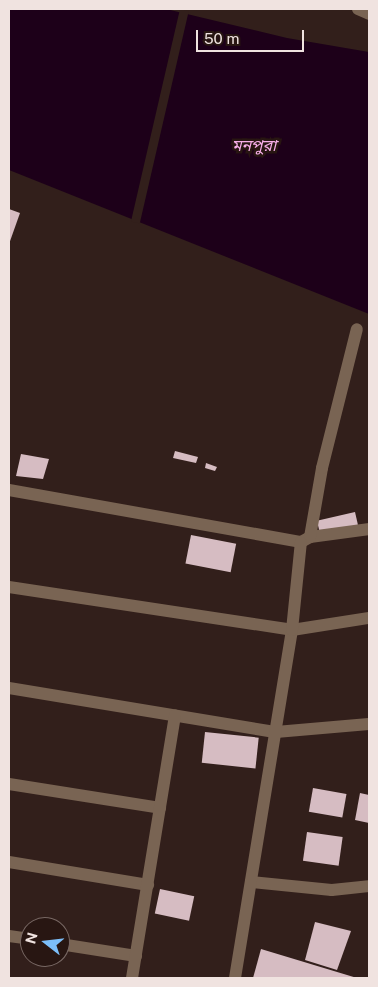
<!DOCTYPE html>
<html>
<head>
<meta charset="utf-8">
<style>
  body { margin:0 }
  #map { position:relative; width:378px; height:987px; overflow:hidden; background:#321f1b; font-family:"Public Sans","Noto Sans Bengali",sans-serif }
  div>[style] { position:absolute }
  .water>* { inset:0; background:#1d0019 }
  .pier>* { inset:0; background:#321f1b; transform-origin:0 0 }
  .building>* { inset:0; background:#d6bcc2; transform-origin:0 0 }
  .pedestrian>* { height:12px; margin:-6px; padding:0 6px; transform-origin:6px; border-radius:6px; background:#796453 }
  .minor>* { height:12px; margin:-6px; padding:0 6px; transform-origin:6px; border-radius:6px; background:#796453 }
  span { translate:-50% -50%; white-space:nowrap; text-align:center; line-height:1.15; -webkit-text-stroke:5px #281612; paint-order:stroke }
  .water-label { font-size:16px; color:#f7aee8; font-style:italic }
  .frame { position:absolute; inset:0; border:10px solid #f0e3e0; pointer-events:none }
  .north { position:absolute; left:20px; top:917px; width:50px; height:50px; box-sizing:border-box; background:#281612; border:1px solid #786864; border-radius:50%; rotate:286deg; font-size:14px; font-weight:700; line-height:20px; text-align:center; color:#f0e3e0 }
  .north::after { content:''; display:block; margin:auto; width:18px; height:22px; background:#7cbef9; clip-path:polygon(50% 0,100% 100%,50% 72%,0 100%) }
  .scale { position:absolute; left:196px; top:30px; width:108px; height:22px; box-sizing:border-box; border:2px solid #f0e3e0; border-top:0; padding-left:6px; font-size:15px; line-height:18px; white-space:nowrap; color:#f0e3e0; -webkit-text-stroke:4px #281612; paint-order:stroke }
</style>
</head>
<body>
<div id="map">
  <div class="water">
    <i style="clip-path:polygon(9px 9px,166px 9px,287px 38px,369px 52px,369px 314px,9px 170px)"></i>
  </div>
  <div class="pier">
    <i style="left:180px;top:9px;width:9px;height:218px;rotate:13deg"></i>
  </div>
  <div class="building">
    <i style="clip-path:polygon(9px 209px,20px 213px,9px 244px)"></i>
    <i style="clip-path:polygon(175px 451px,198px 457px,196px 463px,173px 458px)"></i>
    <i style="clip-path:polygon(21px 454px,49px 459px,43px 479px,16px 476px)"></i>
    <i style="clip-path:polygon(206px 463px,217px 467px,215px 471px,205px 468px)"></i>
    <i style="left:355px;top:512px;width:13px;height:39px;rotate:77deg"></i>
    <i style="left:191px;top:535px;width:46px;height:29px;rotate:11deg"></i>
    <i style="left:205px;top:732px;width:54px;height:31px;rotate:6deg"></i>
    <i style="left:313px;top:788px;width:34px;height:24px;rotate:10deg"></i>
    <i style="clip-path:polygon(360px 793px,369px 795px,369px 823px,355px 820px)"></i>
    <i style="left:307px;top:832px;width:36px;height:29px;rotate:8deg"></i>
    <i style="left:160px;top:889px;width:35px;height:25px;rotate:12deg"></i>
    <i style="clip-path:polygon(315px 922px,351px 931px,337px 970px,305px 960px)"></i>
    <i style="clip-path:polygon(261px 949px,357px 978px,253px 978px)"></i>
  </div>
  <div class="pedestrian">
    <i style="left:358px;top:9px;width:12px;rotate:24deg"></i>
  </div>
  <div class="minor">
    <i style="left:9px;top:490px;width:297px;rotate:10.1deg"></i>
    <i style="left:301px;top:542px;width:10px;rotate:-29deg"></i>
    <i style="left:310px;top:537px;width:60px;rotate:-7.7deg"></i>
    <i style="left:310px;top:537px;width:70px;rotate:-80.1deg"></i>
    <i style="left:322px;top:468px;width:143px;rotate:-75.9deg"></i>
    <i style="left:9px;top:587px;width:286px;rotate:8.6deg"></i>
    <i style="left:292px;top:630px;width:78px;rotate:-8.9deg"></i>
    <i style="left:9px;top:688px;width:271px;rotate:9.4deg"></i>
    <i style="left:276px;top:732px;width:93px;rotate:-4.9deg"></i>
    <i style="left:9px;top:784px;width:153px;rotate:9deg"></i>
    <i style="left:9px;top:862px;width:141px;rotate:9.4deg"></i>
    <i style="left:251px;top:882px;width:81px;rotate:5.6deg"></i>
    <i style="left:332px;top:890px;width:37px;rotate:-6deg"></i>
    <i style="left:9px;top:936px;width:21px;rotate:8deg"></i>
    <i style="left:60px;top:944px;width:77px;rotate:9deg"></i>
    <i style="left:132px;top:978px;width:266px;rotate:-80.7deg"></i>
    <i style="left:235px;top:978px;width:353px;rotate:-80.7deg"></i>
    <i style="left:292px;top:630px;width:88px;rotate:-84.2deg"></i>
  </div>
  <div class="water-label">
    <span style="left:254px;top:146px">মনপুরা</span>
  </div>
  <div class="frame"></div>
  <div class="north">N</div>
  <div class="scale">50 m</div>
</div>
</body>
</html>
